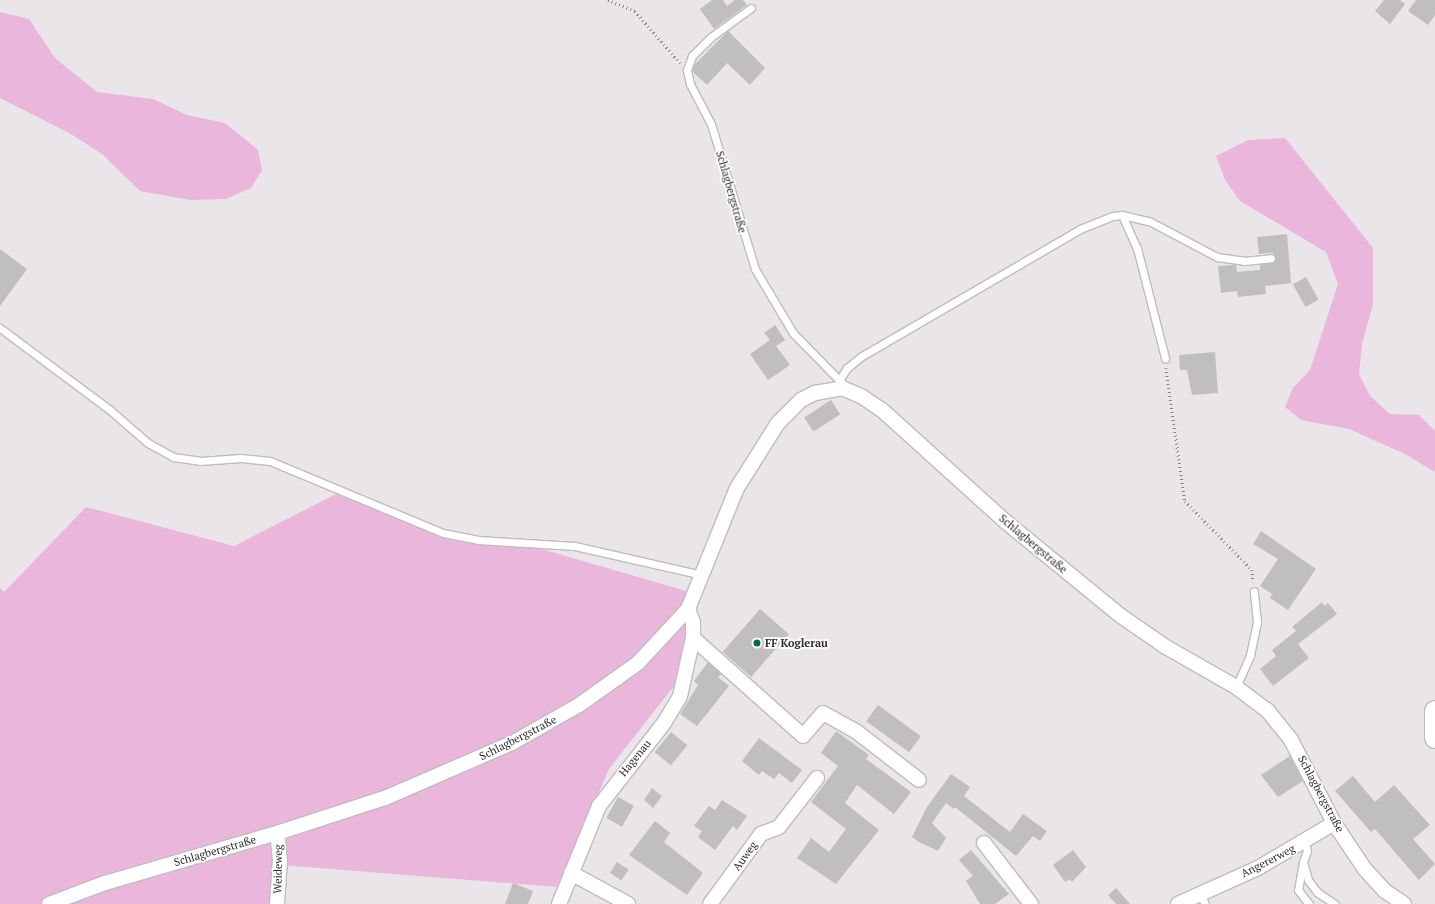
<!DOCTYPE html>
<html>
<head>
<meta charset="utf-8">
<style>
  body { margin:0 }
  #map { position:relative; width:1435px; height:904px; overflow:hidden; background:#e9e5e8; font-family:"PT Serif",serif }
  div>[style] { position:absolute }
  .green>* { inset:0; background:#ebb6dc }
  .building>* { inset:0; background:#c1bec0; transform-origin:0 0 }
  .path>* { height:2.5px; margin-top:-1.25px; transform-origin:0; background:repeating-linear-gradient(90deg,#878486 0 1px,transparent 0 4px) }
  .roads { filter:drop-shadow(1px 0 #bfbcbe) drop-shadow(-1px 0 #bfbcbe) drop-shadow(0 1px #bfbcbe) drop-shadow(0 -1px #bfbcbe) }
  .service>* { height:7px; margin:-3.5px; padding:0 3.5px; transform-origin:3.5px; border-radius:3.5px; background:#fff }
  .minor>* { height:14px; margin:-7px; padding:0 7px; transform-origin:7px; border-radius:7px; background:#fff }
  .secondary>* { height:20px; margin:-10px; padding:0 10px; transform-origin:10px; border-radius:10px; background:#fff }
  .dots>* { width:11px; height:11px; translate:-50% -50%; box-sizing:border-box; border:2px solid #fff; border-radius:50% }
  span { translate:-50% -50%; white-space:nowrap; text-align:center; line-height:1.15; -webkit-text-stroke:3.5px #fff; paint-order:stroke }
  .street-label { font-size:11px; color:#2c2a2b }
  .poi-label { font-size:11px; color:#2c2a2b; font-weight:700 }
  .left { translate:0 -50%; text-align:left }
</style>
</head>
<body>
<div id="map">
  <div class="green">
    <i style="clip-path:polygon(0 12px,29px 19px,55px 58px,97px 92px,153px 99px,187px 115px,225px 123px,258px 150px,262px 170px,251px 188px,226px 199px,190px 200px,140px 191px,102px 154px,71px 134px,0 98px)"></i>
    <i style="clip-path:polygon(1285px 138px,1373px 248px,1373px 304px,1362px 344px,1359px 374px,1370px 396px,1390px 414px,1419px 415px,1435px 431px,1435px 472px,1405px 454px,1349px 429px,1301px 420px,1285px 407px,1293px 388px,1310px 370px,1338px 284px,1326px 252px,1240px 201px,1225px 180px,1216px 156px,1248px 140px)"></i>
    <i style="clip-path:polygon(342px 491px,441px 530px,521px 543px,700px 595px,681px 677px,609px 769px,557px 887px,281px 865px,272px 904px,0 904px,0 588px,4px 592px,86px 507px,234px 546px)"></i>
  </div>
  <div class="building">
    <i style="clip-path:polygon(712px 0,723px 0,727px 6px,735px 0,743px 0,747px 5px,714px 29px,700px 9px)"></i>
    <i style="clip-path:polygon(1384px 0,1400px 0,1405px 4px,1390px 24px,1375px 11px)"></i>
    <i style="clip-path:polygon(1416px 0,1435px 0,1435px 15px,1428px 25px,1408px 11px)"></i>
    <i style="clip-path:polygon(728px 31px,765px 68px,750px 85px,727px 63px,707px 85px,692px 71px,694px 65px)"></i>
    <i style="clip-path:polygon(1287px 234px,1291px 283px,1265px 286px,1266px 294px,1238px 297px,1237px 291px,1221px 293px,1218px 266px,1236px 265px,1237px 272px,1260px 270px,1260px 264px,1274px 262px,1276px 258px,1273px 253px,1259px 254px,1257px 237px)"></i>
    <i style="clip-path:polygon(0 249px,27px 269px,0 306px)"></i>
    <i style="left:1306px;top:277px;width:26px;height:15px;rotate:61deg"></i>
    <i style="clip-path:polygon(775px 325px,785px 340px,776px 346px,790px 365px,768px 380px,750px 354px,770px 340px,764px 333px)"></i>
    <i style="clip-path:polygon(1215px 352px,1218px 393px,1192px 395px,1187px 370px,1180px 370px,1179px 355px)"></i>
    <i style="left:831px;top:400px;width:17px;height:32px;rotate:57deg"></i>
    <i style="clip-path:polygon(1261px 531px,1316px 569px,1288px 610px,1270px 598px,1272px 594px,1260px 586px,1278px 559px,1253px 544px)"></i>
    <i style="clip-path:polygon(1322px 602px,1324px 606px,1328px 603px,1337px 614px,1298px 644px,1309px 658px,1273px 686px,1260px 669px,1276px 656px,1272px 650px,1296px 631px,1292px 627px)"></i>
    <i style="left:760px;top:609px;width:38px;height:57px;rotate:41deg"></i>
    <i style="clip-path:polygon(708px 662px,721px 674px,718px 677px,729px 686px,697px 726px,680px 714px,698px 685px,694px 681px)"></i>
    <i style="left:878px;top:705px;width:53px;height:20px;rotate:36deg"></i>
    <i style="clip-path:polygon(836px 731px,869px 755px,866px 759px,911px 792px,894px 814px,857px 785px,845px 803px,879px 830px,836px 884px,797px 858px,811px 838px,829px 852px,846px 829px,811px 802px,838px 766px,821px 753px)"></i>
    <i style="left:671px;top:732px;width:21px;height:26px;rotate:39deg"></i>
    <i style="clip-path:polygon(759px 738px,802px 770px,792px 783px,779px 773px,774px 779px,762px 771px,759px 775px,742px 761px)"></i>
    <i style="clip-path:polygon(1290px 756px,1303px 781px,1278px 797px,1261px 775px)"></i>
    <i style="clip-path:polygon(951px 774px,970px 787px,964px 796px,1010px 832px,1023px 814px,1047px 831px,1040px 841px,1033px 836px,1016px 856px,955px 807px,954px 809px,946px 803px,932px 823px,946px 838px,938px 851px,919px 842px,912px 837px,927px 807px)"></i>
    <i style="clip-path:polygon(1353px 776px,1375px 802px,1394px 785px,1430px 825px,1413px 839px,1435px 864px,1419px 880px,1375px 829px,1371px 832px,1335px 791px)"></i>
    <i style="clip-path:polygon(652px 788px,662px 796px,653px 808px,644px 800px)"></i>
    <i style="left:618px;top:797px;width:18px;height:24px;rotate:29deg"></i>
    <i style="clip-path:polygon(722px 800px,747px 816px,737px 830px,733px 826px,715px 850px,698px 837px,702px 831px,694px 826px,709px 806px,715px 810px)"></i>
    <i style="clip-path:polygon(655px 821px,670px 833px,664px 842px,703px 873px,687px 895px,629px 855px)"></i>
    <i style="clip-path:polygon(971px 850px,1009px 894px,995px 904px,980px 904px,966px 881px,973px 876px,959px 860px)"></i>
    <i style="clip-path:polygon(1073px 850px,1086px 867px,1072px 882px,1070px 879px,1065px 882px,1053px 865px)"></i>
    <i style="left:617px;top:862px;width:14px;height:13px;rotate:34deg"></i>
    <i style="clip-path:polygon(513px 883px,533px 891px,528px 904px,505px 904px)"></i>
    <i style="clip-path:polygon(1116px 888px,1130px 904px,1116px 904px,1108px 895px)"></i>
  </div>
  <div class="path">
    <i style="left:608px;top:0;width:29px;rotate:22deg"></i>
    <i style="left:635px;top:11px;width:69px;rotate:49.1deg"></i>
    <i style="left:1166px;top:368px;width:134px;rotate:81.9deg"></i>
    <i style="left:1185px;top:501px;width:96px;rotate:45.8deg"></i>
    <i style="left:1252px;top:570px;width:12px;rotate:85deg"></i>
  </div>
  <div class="roads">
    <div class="service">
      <i style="left:751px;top:8px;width:49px;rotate:144.1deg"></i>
      <i style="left:711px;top:37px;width:27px;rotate:135deg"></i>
      <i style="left:692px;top:56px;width:15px;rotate:110deg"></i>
      <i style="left:687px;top:70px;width:14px;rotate:78deg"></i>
      <i style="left:690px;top:84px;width:45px;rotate:62.3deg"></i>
      <i style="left:711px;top:124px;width:152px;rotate:73.1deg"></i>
      <i style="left:755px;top:269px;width:74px;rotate:59.3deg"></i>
      <i style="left:793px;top:333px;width:69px;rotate:45.6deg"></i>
      <i style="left:1122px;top:215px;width:28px;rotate:13deg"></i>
      <i style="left:1149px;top:221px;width:77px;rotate:27.9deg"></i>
      <i style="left:1217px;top:257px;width:27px;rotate:8deg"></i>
      <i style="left:1244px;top:261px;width:27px;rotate:-6deg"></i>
      <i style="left:0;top:328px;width:137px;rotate:36.7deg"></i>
      <i style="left:110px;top:410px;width:50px;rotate:41deg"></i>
      <i style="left:148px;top:443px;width:29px;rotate:29deg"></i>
      <i style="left:173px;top:457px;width:27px;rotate:8deg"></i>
      <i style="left:200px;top:461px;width:41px;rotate:-4.2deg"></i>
      <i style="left:241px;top:458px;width:29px;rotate:6deg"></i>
      <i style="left:270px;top:461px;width:187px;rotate:22.6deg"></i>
      <i style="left:443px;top:533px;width:36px;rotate:11deg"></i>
      <i style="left:478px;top:540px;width:97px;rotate:3.5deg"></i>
      <i style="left:575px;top:546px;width:131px;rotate:12.8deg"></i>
      <i style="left:840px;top:379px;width:13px;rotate:-58deg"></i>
      <i style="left:847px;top:368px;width:19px;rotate:-39deg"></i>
      <i style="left:862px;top:356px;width:252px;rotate:-30.2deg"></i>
      <i style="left:1080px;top:229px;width:35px;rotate:-22deg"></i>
      <i style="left:1113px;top:216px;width:9px;rotate:-6deg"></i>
      <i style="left:1122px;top:215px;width:36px;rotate:66deg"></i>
      <i style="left:1137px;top:248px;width:114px;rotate:75.7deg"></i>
      <i style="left:1236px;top:687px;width:35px;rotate:-66deg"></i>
      <i style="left:1250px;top:655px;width:34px;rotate:-78deg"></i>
      <i style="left:1257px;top:622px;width:31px;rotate:-96deg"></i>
      <i style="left:1305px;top:841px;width:10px;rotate:79deg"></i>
      <i style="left:1307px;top:851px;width:12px;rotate:110deg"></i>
      <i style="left:1303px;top:862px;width:19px;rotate:74deg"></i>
      <i style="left:1308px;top:880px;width:15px;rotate:53deg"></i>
      <i style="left:1317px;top:892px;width:22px;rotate:34deg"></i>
      <i style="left:1303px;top:862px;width:28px;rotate:100deg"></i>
      <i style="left:1298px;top:890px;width:18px;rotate:52deg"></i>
      <i style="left:1199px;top:893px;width:13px;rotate:61deg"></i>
    </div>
    <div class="minor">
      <i style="left:693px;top:638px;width:147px;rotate:41.7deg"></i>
      <i style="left:803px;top:736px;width:30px;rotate:-49deg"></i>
      <i style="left:823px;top:713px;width:39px;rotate:29deg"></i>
      <i style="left:857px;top:732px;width:78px;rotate:37.7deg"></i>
      <i style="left:984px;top:843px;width:77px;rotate:52.4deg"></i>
      <i style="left:571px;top:873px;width:65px;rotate:28.5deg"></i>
      <i style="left:49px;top:904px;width:60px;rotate:-20.6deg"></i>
      <i style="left:105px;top:883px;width:179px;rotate:-16.2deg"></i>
      <i style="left:277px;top:833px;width:114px;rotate:-18deg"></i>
      <i style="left:385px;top:798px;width:138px;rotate:-23.4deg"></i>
      <i style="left:512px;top:743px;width:77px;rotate:-29.6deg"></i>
      <i style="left:579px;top:705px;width:72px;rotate:-35.4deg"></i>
      <i style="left:638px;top:663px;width:74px;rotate:-47.2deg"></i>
      <i style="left:688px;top:609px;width:131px;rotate:-68deg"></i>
      <i style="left:737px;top:488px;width:77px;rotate:-57.8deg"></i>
      <i style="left:778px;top:423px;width:33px;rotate:-45deg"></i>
      <i style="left:801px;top:400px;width:16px;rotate:-27deg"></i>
      <i style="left:815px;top:393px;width:27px;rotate:-10deg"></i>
      <i style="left:842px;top:388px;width:21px;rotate:23deg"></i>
      <i style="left:861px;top:396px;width:25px;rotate:34deg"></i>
      <i style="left:882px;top:410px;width:167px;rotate:42.1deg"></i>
      <i style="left:1006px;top:522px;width:149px;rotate:39.3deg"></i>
      <i style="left:1121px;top:616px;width:55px;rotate:34.6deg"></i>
      <i style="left:1166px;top:647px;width:81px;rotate:29.7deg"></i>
      <i style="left:1236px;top:687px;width:39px;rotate:37deg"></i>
      <i style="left:1267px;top:710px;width:38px;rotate:51deg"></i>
      <i style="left:1291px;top:740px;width:93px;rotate:62.6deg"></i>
      <i style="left:1334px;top:823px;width:54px;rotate:56.3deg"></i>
      <i style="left:1364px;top:868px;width:31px;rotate:48deg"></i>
      <i style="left:1385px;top:891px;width:23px;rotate:34deg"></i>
      <i style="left:277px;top:904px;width:44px;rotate:-86.1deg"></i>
      <i style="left:280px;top:860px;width:27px;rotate:-96deg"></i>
      <i style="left:559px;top:904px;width:106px;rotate:-67.8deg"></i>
      <i style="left:599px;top:806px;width:105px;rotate:-51.9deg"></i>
      <i style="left:664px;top:723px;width:31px;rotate:-59deg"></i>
      <i style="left:680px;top:696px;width:59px;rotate:-77.4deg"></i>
      <i style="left:693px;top:638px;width:16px;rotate:-90deg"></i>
      <i style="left:693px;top:622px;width:14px;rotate:-111deg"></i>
      <i style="left:710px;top:904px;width:87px;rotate:-53.9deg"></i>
      <i style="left:761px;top:834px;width:19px;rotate:-21deg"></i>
      <i style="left:779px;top:827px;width:62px;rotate:-52.2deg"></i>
      <i style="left:1178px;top:904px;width:88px;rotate:-24.2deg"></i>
      <i style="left:1258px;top:868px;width:88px;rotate:-30.6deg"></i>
    </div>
    <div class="secondary">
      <i style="left:1435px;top:711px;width:27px;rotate:90deg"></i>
    </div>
  </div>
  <div class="dots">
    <i style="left:757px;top:643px;background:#03683d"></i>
  </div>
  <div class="street-label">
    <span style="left:731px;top:192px;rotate:74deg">Schlagbergstraße</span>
    <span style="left:1033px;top:544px;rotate:40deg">Schlagbergstraße</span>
    <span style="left:518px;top:738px;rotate:-27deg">Schlagbergstraße</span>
    <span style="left:635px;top:758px;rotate:-51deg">Hagenau</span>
    <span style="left:1321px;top:794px;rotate:62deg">Schlagbergstraße</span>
    <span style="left:215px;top:851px;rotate:-16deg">Schlagbergstraße</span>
    <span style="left:745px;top:856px;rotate:-54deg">Auweg</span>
    <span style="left:1268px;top:861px;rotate:-27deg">Angererweg</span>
    <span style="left:278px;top:869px;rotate:-89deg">Weideweg</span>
  </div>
  <div class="poi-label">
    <span class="left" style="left:765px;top:643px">FF Koglerau</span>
  </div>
</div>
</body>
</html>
